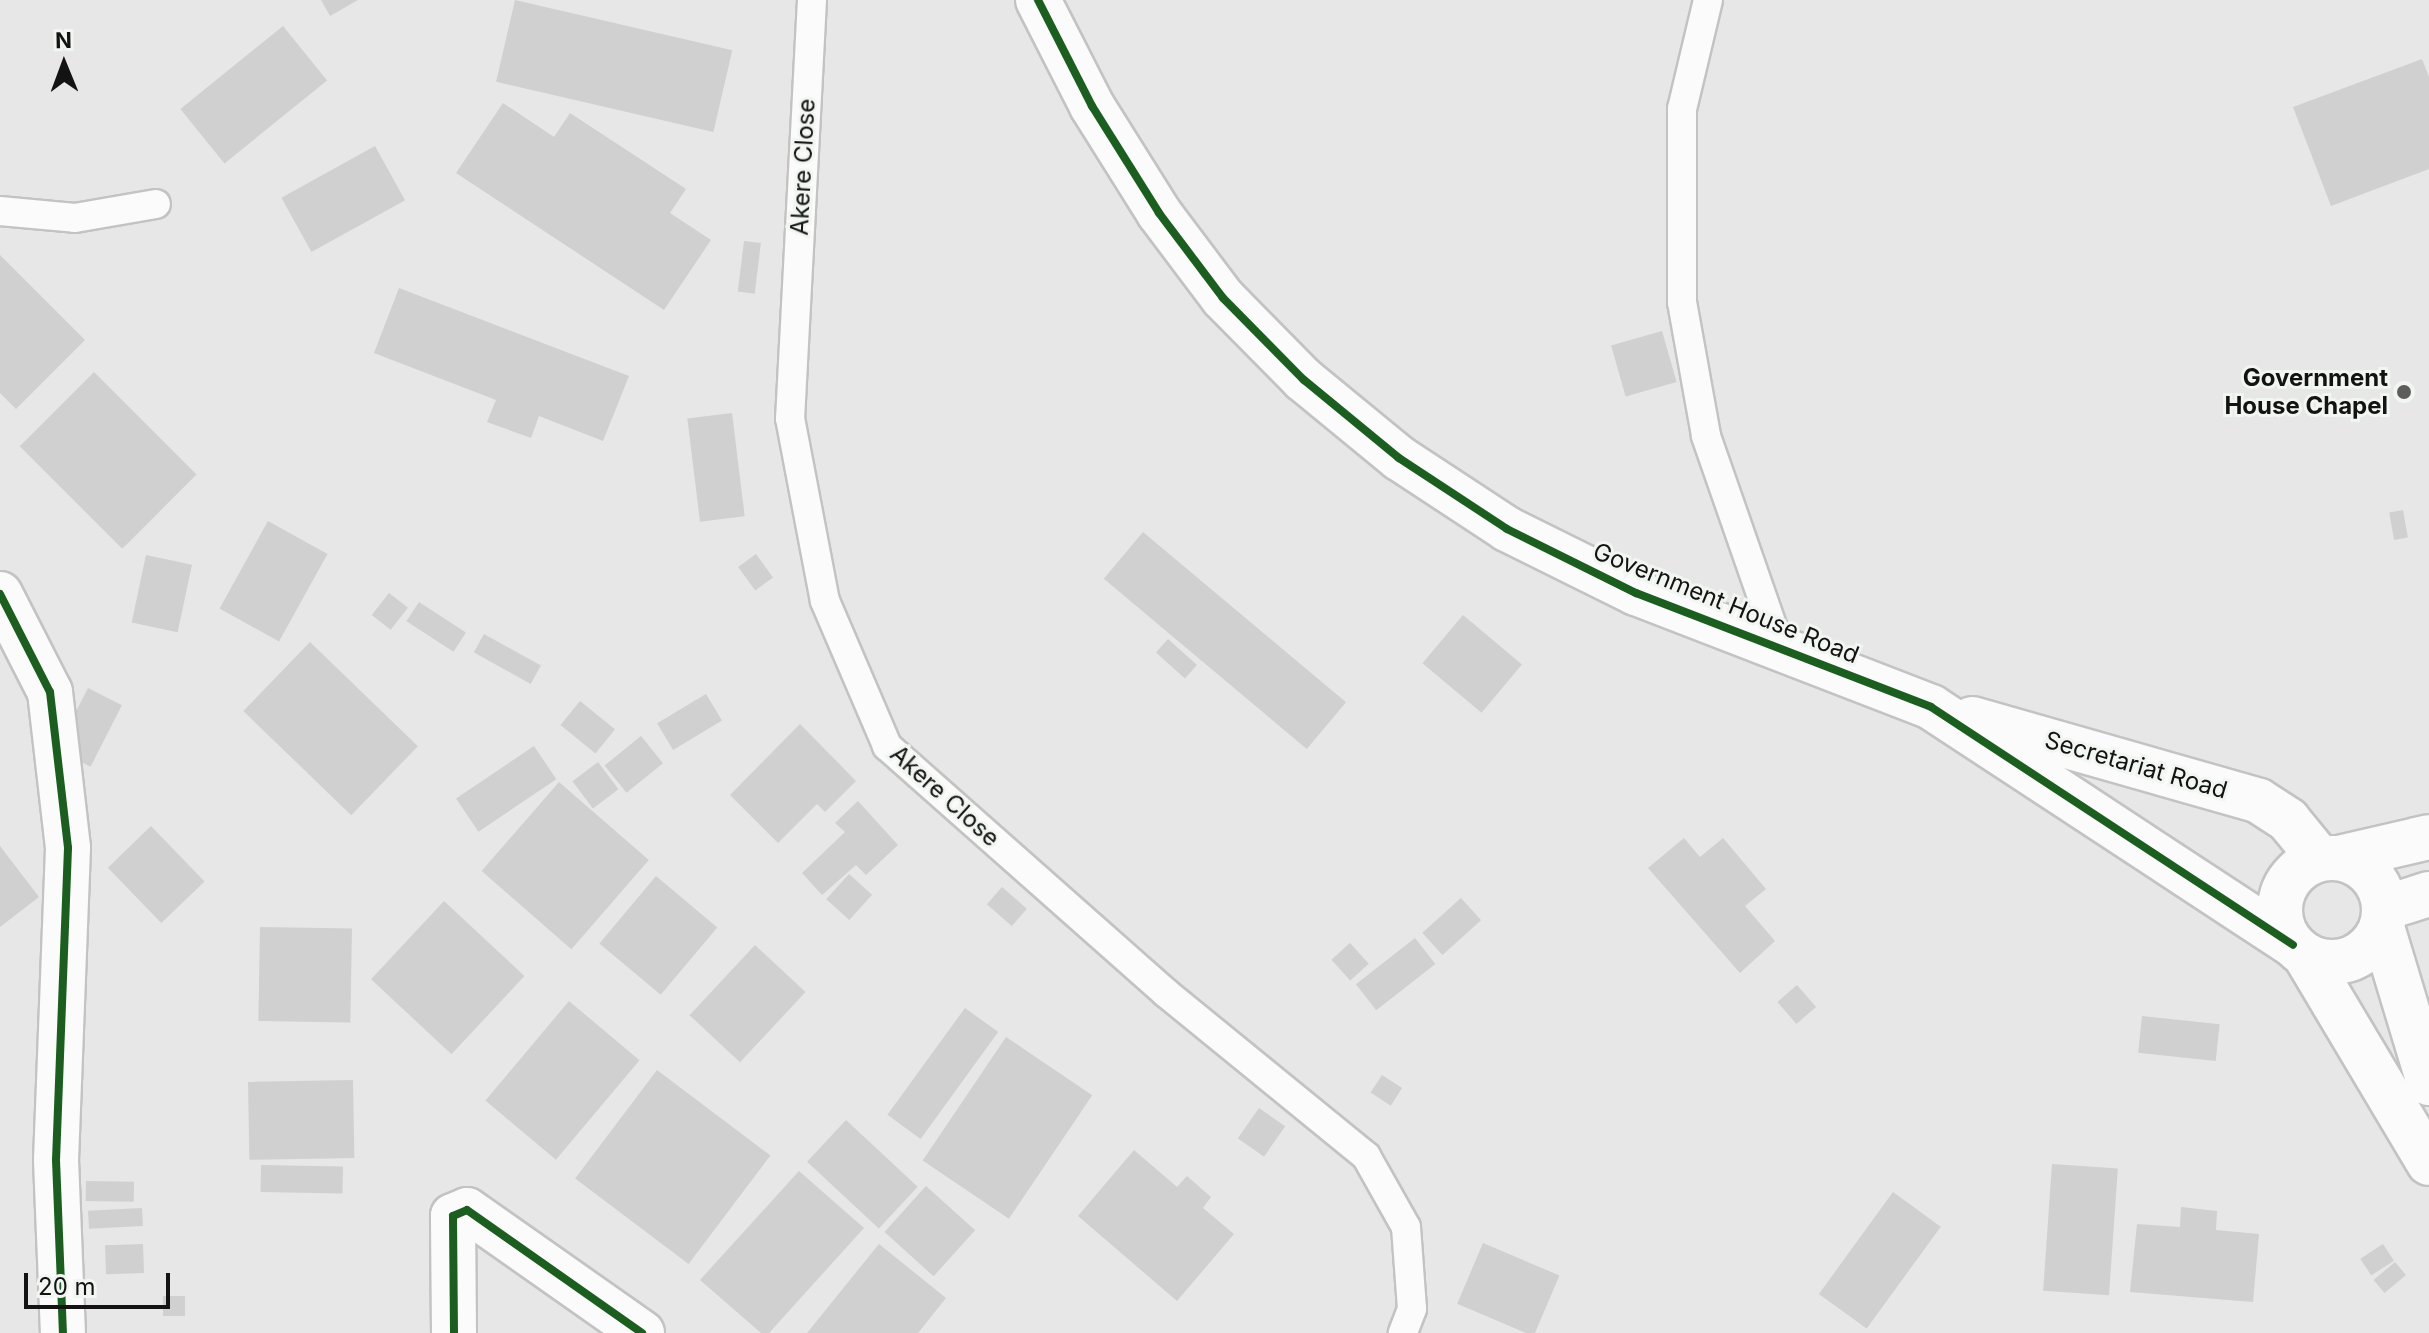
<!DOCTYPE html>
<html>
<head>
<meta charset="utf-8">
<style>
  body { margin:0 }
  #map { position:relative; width:2429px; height:1333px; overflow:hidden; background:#e6e7e6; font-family:Inter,sans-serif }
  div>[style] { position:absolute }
  .building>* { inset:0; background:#cfd0cf; transform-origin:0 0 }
  .roads { filter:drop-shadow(2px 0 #c2c3c2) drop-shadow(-2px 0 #c2c3c2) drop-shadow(0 2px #c2c3c2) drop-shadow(0 -2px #c2c3c2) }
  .lane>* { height:28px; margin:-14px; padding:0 14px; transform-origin:14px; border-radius:14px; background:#fbfbfb }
  .street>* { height:44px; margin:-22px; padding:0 22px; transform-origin:22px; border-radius:22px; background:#fbfbfb }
  .secondary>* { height:44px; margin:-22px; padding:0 22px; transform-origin:22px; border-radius:22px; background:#fbfbfb }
  .secondary>.ring { margin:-22px; padding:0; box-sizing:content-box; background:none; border:44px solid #fbfbfb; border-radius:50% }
  .cycleway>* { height:8px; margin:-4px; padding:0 4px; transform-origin:4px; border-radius:4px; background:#1b5e20 }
  .dots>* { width:22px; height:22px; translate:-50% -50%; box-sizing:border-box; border:4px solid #f2f6f2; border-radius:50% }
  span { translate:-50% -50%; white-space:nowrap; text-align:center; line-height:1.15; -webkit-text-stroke:6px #f2f6f2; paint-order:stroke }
  .street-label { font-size:24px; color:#121312 }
  .poi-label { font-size:24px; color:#121312; font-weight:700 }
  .right { translate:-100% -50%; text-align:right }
  .north { position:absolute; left:24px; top:24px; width:80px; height:80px; -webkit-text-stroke:6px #f2f6f2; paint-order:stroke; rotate:359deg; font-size:22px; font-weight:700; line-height:32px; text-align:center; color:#121312 }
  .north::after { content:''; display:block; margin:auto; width:28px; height:36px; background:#121312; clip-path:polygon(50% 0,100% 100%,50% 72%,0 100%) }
  .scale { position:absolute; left:24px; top:1273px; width:146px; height:36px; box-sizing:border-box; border:4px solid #121312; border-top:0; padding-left:10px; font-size:24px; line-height:28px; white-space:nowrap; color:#121312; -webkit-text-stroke:6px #f2f6f2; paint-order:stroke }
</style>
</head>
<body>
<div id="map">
  <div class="building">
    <i style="clip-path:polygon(321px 0,358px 0,330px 16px)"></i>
    <i style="left:515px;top:0;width:223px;height:84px;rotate:13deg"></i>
    <i style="left:283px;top:26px;width:70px;height:132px;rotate:51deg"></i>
    <i style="clip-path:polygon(2422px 59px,2429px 77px,2429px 169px,2331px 206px,2293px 107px)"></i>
    <i style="clip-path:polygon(503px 103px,554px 137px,570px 113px,686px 189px,670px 213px,711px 240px,664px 310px,456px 173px)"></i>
    <i style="left:375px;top:146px;width:62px;height:107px;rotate:61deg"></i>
    <i style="left:744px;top:241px;width:17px;height:51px;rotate:7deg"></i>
    <i style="clip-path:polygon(0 255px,85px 340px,16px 409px,0 393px)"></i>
    <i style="clip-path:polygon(399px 288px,629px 376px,603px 441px,539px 416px,531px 438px,487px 422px,496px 400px,374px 353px)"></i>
    <i style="left:1662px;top:331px;width:53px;height:53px;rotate:74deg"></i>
    <i style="left:94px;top:372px;width:145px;height:105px;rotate:45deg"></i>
    <i style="left:732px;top:413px;width:104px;height:45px;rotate:83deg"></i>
    <i style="left:2403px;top:510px;width:28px;height:14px;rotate:80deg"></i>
    <i style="left:268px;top:521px;width:68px;height:100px;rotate:29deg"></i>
    <i style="left:1143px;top:532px;width:265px;height:61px;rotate:40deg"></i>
    <i style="left:756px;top:554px;width:29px;height:22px;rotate:54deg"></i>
    <i style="left:146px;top:555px;width:47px;height:69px;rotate:12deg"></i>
    <i style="left:389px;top:593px;width:24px;height:28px;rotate:38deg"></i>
    <i style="left:419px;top:602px;width:56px;height:23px;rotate:33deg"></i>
    <i style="left:1463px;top:615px;width:77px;height:63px;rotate:40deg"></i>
    <i style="left:484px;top:634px;width:65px;height:21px;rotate:29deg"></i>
    <i style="left:1168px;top:639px;width:39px;height:18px;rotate:42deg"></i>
    <i style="left:310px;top:642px;width:150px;height:96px;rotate:44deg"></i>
    <i style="left:88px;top:688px;width:38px;height:69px;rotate:27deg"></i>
    <i style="left:706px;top:694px;width:31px;height:57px;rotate:59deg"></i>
    <i style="left:580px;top:701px;width:45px;height:31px;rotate:39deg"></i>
    <i style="clip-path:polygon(800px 724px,856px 781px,825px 812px,817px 804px,778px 843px,730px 795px)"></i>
    <i style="left:641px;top:736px;width:35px;height:47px;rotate:51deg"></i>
    <i style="left:534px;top:746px;width:40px;height:94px;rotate:56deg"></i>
    <i style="left:598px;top:762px;width:34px;height:32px;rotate:53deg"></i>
    <i style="left:559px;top:782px;width:119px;height:118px;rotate:41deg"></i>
    <i style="clip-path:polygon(858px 801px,898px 845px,866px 875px,856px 865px,822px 895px,802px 873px,845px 832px,835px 823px)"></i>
    <i style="left:151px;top:826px;width:77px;height:60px;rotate:46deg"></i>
    <i style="clip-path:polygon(1684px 838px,1700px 857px,1723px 838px,1766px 889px,1745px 906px,1775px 941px,1740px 973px,1648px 868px)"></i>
    <i style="clip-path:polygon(0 846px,39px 897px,0 927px)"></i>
    <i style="left:849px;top:874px;width:31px;height:34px;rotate:42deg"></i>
    <i style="left:656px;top:876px;width:80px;height:88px;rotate:40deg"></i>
    <i style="left:1002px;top:887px;width:33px;height:23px;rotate:41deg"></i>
    <i style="left:1461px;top:898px;width:30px;height:52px;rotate:48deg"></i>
    <i style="left:444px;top:901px;width:110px;height:107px;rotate:43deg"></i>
    <i style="left:260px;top:927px;width:92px;height:94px;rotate:1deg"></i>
    <i style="left:1415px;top:938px;width:33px;height:75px;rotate:52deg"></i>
    <i style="left:1350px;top:943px;width:28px;height:25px;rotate:48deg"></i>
    <i style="left:755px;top:945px;width:69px;height:96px;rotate:43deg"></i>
    <i style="left:1797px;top:985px;width:29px;height:26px;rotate:49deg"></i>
    <i style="left:569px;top:1001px;width:92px;height:130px;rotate:40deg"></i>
    <i style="left:965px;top:1008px;width:41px;height:132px;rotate:36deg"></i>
    <i style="left:2142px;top:1016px;width:78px;height:37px;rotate:6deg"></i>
    <i style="left:1006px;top:1037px;width:104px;height:149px;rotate:34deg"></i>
    <i style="left:657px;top:1070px;width:142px;height:136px;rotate:37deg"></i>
    <i style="left:1382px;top:1075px;width:24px;height:21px;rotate:33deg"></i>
    <i style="left:353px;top:1080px;width:78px;height:105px;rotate:89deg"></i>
    <i style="left:1259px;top:1108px;width:32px;height:37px;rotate:35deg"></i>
    <i style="left:846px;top:1120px;width:98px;height:57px;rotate:43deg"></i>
    <i style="clip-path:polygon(1134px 1150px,1177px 1187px,1187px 1176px,1211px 1197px,1203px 1208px,1234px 1234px,1177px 1301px,1078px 1216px)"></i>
    <i style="left:2052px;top:1164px;width:66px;height:127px;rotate:4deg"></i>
    <i style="left:261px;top:1165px;width:82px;height:27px;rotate:1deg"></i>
    <i style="clip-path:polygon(799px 1171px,864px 1228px,769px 1333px,761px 1333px,700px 1280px)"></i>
    <i style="left:86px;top:1181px;width:48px;height:20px;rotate:1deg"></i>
    <i style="left:926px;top:1186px;width:66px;height:62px;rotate:42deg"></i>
    <i style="left:1893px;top:1192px;width:59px;height:126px;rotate:36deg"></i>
    <i style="clip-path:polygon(2181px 1207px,2217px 1211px,2216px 1230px,2259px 1234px,2253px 1302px,2130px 1292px,2137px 1224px,2180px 1227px)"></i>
    <i style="left:142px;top:1208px;width:18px;height:54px;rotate:87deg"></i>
    <i style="left:1483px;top:1243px;width:83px;height:66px;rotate:23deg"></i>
    <i style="left:143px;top:1244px;width:29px;height:38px;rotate:88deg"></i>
    <i style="clip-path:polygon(879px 1244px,946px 1298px,918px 1333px,807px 1333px)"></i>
    <i style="left:2383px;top:1244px;width:20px;height:27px;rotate:57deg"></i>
    <i style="left:2395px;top:1262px;width:17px;height:28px;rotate:50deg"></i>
    <i style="left:163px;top:1296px;width:22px;height:20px"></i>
  </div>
  <div class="roads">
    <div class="lane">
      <i style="left:812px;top:0;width:419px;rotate:93deg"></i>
      <i style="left:790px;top:418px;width:186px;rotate:79.2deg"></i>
      <i style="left:825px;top:601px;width:158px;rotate:66.8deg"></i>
      <i style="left:887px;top:746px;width:373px;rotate:41.5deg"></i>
      <i style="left:1166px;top:993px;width:258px;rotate:39.2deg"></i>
      <i style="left:1366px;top:1156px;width:81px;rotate:60.6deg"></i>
      <i style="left:1406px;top:1227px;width:82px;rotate:85.8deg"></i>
      <i style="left:1412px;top:1309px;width:26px;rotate:111deg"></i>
      <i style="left:1708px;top:0;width:112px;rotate:103.4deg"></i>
      <i style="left:1682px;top:109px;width:193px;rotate:90deg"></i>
      <i style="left:1682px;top:302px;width:136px;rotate:79.8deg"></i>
      <i style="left:1706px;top:436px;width:225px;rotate:70.8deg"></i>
      <i style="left:0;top:211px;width:75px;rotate:5.3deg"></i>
      <i style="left:75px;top:218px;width:82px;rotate:-9.8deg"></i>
    </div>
    <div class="street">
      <i style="left:0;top:594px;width:110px;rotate:63deg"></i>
      <i style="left:50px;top:692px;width:157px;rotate:83.4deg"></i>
      <i style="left:68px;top:848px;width:312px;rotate:92.2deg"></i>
      <i style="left:56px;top:1160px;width:173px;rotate:87.7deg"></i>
      <i style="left:454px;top:1333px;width:117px;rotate:-90.5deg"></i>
      <i style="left:453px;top:1216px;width:15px;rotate:-23deg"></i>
      <i style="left:467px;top:1210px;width:214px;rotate:35.1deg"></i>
    </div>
    <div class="secondary">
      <i style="left:1038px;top:0;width:119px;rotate:63deg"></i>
      <i style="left:1092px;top:106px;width:126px;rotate:57.9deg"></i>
      <i style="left:1159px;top:213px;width:106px;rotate:53deg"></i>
      <i style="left:1223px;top:298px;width:115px;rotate:45.4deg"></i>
      <i style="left:1304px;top:380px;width:123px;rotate:39.4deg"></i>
      <i style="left:1399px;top:458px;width:129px;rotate:33.3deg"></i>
      <i style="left:1507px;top:529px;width:144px;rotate:26.4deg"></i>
      <i style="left:1636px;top:593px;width:316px;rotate:21.1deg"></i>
      <i style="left:1931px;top:707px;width:433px;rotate:33.3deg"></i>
      <i style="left:1972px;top:719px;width:298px;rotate:15.9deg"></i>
      <i style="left:2259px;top:801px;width:35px;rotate:33deg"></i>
      <i style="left:2288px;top:820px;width:50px;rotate:50.6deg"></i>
      <i class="ring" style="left:2280px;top:858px;width:60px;height:60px"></i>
      <i style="left:2339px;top:858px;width:92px;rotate:-13.1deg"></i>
      <i style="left:2385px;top:908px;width:46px;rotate:-17.7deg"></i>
      <i style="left:2382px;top:927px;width:163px;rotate:73.2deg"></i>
      <i style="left:2305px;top:955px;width:242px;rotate:59.2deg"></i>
    </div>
  </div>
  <div class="cycleway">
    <i style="left:1038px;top:0;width:119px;rotate:63deg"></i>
    <i style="left:1092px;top:106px;width:126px;rotate:57.9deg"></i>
    <i style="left:1159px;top:213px;width:106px;rotate:53deg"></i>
    <i style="left:1223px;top:298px;width:115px;rotate:45.4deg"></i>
    <i style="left:1304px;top:380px;width:123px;rotate:39.4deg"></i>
    <i style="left:1399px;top:458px;width:129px;rotate:33.3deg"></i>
    <i style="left:1507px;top:529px;width:144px;rotate:26.4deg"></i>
    <i style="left:1636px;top:593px;width:316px;rotate:21.1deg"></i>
    <i style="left:1931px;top:707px;width:433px;rotate:33.3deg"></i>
    <i style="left:0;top:594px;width:110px;rotate:63deg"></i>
    <i style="left:50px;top:692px;width:157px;rotate:83.4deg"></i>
    <i style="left:68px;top:848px;width:312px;rotate:92.2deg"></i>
    <i style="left:56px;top:1160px;width:173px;rotate:87.7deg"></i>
    <i style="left:454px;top:1333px;width:117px;rotate:-90.5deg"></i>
    <i style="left:453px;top:1216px;width:15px;rotate:-23deg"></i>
    <i style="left:467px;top:1210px;width:214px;rotate:35.1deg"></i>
  </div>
  <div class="dots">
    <i style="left:2404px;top:392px;background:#5c5d5c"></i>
  </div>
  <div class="street-label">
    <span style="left:803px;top:167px;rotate:-87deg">Akere Close</span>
    <span style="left:1726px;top:603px;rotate:22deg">Government House Road</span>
    <span style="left:2136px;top:765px;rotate:16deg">Secretariat Road</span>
    <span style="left:945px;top:796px;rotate:42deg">Akere Close</span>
  </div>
  <div class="poi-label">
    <span class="right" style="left:2388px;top:392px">Government<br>House Chapel</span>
  </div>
  <div class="north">N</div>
  <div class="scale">20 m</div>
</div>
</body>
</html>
